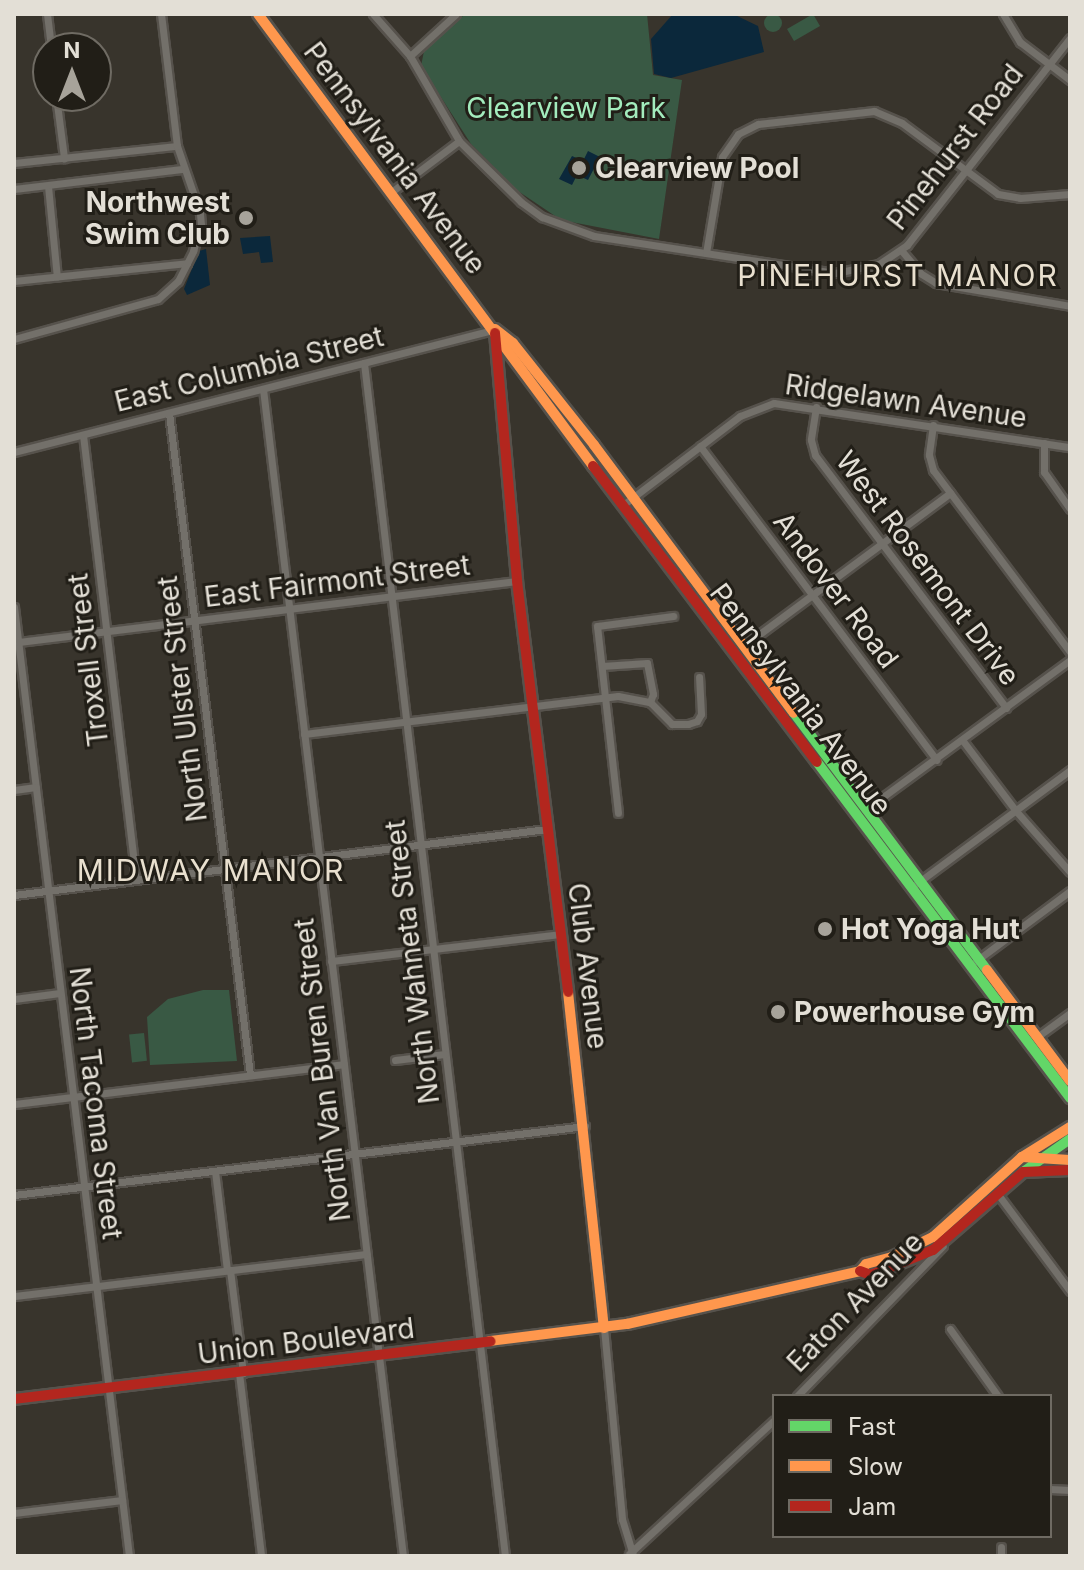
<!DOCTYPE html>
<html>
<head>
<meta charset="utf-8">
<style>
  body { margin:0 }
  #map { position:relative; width:1084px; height:1570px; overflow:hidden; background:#38342c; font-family:Inter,sans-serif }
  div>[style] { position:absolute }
  .green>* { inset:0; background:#395944; transform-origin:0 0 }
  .round { border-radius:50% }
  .water>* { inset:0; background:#0b283b }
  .roads { filter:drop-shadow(2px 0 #56524c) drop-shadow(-2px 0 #56524c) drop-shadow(0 2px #56524c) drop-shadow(0 -2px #56524c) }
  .street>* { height:7px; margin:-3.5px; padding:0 3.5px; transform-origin:3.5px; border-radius:3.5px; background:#73706a }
  .fast>* { height:10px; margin:-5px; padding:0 5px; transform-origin:5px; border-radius:5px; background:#63d668 }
  .slow>* { height:10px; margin:-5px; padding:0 5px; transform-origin:5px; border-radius:5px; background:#ff974d }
  .jam>* { height:10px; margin:-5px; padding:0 5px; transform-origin:5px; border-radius:5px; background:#b3261e }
  .dots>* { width:22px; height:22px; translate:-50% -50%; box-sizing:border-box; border:4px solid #211e17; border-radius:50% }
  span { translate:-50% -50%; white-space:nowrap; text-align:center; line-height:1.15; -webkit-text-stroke:6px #211e17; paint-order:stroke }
  .park-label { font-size:28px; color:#a3ecbd }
  .street-label { font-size:28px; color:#e3dfd6 }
  .poi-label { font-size:28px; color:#e3dfd6; font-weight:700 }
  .left { translate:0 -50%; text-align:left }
  .right { translate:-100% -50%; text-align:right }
  .neighbourhood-label { font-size:30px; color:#e9e0cf; letter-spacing:2px }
  .frame { position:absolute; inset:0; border:16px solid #e3dfd6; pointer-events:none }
  .legend { position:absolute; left:772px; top:1394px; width:280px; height:144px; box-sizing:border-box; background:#211e17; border:2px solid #6f6b63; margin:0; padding:10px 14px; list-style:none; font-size:24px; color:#e3dfd6 }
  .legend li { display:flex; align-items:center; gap:16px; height:40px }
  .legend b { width:40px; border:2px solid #6f6b63 }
  .north { position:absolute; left:32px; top:32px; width:80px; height:80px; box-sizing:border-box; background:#211e17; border:2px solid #6f6b63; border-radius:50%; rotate:0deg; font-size:22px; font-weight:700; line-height:32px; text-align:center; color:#e3dfd6 }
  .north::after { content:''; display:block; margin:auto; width:28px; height:36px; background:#a7a39a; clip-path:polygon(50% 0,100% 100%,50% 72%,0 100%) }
</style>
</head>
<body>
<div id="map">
  <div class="green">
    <i class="round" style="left:764px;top:14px;width:18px;height:18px"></i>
    <i style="clip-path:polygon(465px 14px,647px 14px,653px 75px,682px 80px,659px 239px,561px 220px,518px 191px,471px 144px,421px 66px,424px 51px)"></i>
    <i style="left:813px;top:14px;width:14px;height:30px;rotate:60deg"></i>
    <i style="clip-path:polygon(203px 990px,229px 990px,237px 1061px,150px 1065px,147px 1017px,168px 999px)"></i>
    <i style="left:144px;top:1033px;width:28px;height:15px;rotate:84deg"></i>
  </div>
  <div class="water">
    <i style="clip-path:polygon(673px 14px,733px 14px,758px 26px,764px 52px,671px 78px,654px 74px,651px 39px)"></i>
    <i style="clip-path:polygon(588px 151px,600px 157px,588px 180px,577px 175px,572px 185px,559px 179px,572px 156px,583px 161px)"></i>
    <i style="clip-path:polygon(270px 236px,273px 262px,261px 263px,259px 252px,243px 254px,240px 238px)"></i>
    <i style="clip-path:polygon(206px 249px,210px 285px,187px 295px,184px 289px,199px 251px)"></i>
  </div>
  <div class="roads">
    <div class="street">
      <i style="left:47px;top:14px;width:34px;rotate:83deg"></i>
      <i style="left:373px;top:14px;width:56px;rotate:48.6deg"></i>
      <i style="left:410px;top:56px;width:98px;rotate:60deg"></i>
      <i style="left:459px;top:141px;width:87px;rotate:44.5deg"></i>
      <i style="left:521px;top:202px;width:26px;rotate:36deg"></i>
      <i style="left:542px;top:217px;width:55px;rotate:20.1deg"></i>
      <i style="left:594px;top:236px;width:244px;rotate:8.7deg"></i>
      <i style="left:835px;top:273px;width:45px;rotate:-11.6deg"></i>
      <i style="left:879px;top:264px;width:34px;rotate:-34deg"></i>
      <i style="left:907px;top:245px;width:263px;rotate:-51.8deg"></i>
      <i style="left:1003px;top:14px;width:33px;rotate:59deg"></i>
      <i style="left:1020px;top:42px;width:63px;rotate:37.2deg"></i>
      <i style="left:410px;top:56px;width:62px;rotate:-42.4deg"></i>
      <i style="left:56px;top:96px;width:63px;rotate:82.6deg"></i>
      <i style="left:14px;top:163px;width:164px;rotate:-6deg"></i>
      <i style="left:48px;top:186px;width:91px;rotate:84.4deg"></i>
      <i style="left:14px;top:189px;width:169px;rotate:-6.8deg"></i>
      <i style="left:390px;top:193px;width:86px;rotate:-37deg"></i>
      <i style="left:901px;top:250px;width:30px;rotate:50deg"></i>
      <i style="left:920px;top:273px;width:19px;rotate:32deg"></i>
      <i style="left:936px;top:283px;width:136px;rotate:9.7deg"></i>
      <i style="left:706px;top:253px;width:97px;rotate:-80.5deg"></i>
      <i style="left:722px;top:157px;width:28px;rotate:-55deg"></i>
      <i style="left:738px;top:134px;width:22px;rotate:-27deg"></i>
      <i style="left:758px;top:124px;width:117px;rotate:-6.4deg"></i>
      <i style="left:874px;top:111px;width:30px;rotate:23deg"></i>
      <i style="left:902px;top:123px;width:119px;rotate:36.5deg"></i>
      <i style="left:998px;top:194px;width:22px;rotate:10deg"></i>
      <i style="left:1020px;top:198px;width:50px;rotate:-4.6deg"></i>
      <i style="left:14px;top:281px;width:174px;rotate:-5.9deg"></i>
      <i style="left:14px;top:339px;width:149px;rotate:-15.5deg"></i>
      <i style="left:158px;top:299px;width:27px;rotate:-42deg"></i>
      <i style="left:178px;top:281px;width:34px;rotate:-63deg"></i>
      <i style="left:193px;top:251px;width:27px;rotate:-73deg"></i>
      <i style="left:201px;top:225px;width:12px;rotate:-95deg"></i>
      <i style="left:200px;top:213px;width:71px;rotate:-108.9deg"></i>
      <i style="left:177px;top:146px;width:133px;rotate:-96.9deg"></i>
      <i style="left:364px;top:363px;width:1201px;rotate:83.26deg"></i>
      <i style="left:263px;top:389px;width:1175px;rotate:83.16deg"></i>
      <i style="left:816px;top:407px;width:33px;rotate:99deg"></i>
      <i style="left:811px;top:440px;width:16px;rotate:75deg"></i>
      <i style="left:815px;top:455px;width:317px;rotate:52.9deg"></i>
      <i style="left:169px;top:413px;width:667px;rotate:83.02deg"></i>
      <i style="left:933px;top:425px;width:30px;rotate:98deg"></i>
      <i style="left:929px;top:455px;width:16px;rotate:75deg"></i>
      <i style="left:933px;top:470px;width:228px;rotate:53deg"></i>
      <i style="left:83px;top:435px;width:448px;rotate:83.2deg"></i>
      <i style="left:1044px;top:443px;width:29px;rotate:90deg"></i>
      <i style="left:1044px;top:472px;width:45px;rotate:54.9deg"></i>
      <i style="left:700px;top:446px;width:393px;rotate:53deg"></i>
      <i style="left:14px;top:452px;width:496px;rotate:-14.3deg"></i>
      <i style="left:623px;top:505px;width:147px;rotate:-37.3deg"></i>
      <i style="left:740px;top:416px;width:36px;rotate:-21deg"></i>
      <i style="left:774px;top:403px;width:299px;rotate:8.5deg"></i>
      <i style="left:14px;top:607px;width:956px;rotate:83.09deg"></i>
      <i style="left:18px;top:642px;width:503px;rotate:-6.97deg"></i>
      <i style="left:746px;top:644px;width:254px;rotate:-36.5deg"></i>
      <i style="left:602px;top:666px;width:45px;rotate:-3.8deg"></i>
      <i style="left:647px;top:663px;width:32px;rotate:79deg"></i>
      <i style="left:653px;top:694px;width:9px;rotate:111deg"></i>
      <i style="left:304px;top:734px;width:316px;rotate:-6.9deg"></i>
      <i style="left:618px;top:696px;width:33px;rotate:11deg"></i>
      <i style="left:650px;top:702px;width:31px;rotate:45deg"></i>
      <i style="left:672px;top:724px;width:16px"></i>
      <i style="left:688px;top:724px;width:9px;rotate:-18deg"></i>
      <i style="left:697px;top:721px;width:8px;rotate:-60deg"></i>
      <i style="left:701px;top:714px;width:37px;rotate:-93deg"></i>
      <i style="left:963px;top:741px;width:88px;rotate:52.9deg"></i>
      <i style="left:1016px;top:811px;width:81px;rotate:48.5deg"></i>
      <i style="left:14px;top:790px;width:22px;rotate:-8deg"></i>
      <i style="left:865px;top:810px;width:254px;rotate:-36.2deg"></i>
      <i style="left:618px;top:813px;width:188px;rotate:-96.4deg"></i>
      <i style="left:597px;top:626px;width:77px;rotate:-7.5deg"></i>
      <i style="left:912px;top:887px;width:197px;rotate:-36.5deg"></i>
      <i style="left:14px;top:895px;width:537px;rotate:-7.06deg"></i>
      <i style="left:331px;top:961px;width:231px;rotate:-6.7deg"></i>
      <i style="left:976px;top:961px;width:117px;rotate:-36.7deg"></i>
      <i style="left:14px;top:999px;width:46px;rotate:-7.4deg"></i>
      <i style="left:1037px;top:1037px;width:41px;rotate:-36deg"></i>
      <i style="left:395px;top:1060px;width:50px;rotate:-6.8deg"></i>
      <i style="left:14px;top:1104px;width:332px;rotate:-6.9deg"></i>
      <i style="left:215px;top:1171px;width:100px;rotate:83.1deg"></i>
      <i style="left:997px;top:1193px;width:122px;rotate:53.3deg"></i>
      <i style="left:14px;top:1195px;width:575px;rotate:-6.89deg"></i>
      <i style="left:230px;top:1270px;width:104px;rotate:82.8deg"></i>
      <i style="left:14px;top:1296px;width:355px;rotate:-6.8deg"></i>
      <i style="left:604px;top:1328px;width:192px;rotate:84.6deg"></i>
      <i style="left:622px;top:1519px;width:39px;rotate:73deg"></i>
      <i style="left:950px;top:1329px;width:82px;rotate:54.4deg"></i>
      <i style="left:239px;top:1373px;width:184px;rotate:83.1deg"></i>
      <i style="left:797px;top:1396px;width:209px;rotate:-45.8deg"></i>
      <i style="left:1050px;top:1489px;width:20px;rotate:3deg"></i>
      <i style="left:14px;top:1513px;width:109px;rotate:-6.9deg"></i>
      <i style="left:629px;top:1554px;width:197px;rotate:-42.7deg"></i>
      <i style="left:1001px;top:1556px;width:9px;rotate:-90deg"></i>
    </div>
    <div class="fast">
      <i style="left:794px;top:713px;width:321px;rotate:53.1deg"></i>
      <i style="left:817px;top:762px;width:421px;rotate:53deg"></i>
      <i style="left:1023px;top:1172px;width:57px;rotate:-35.1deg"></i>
    </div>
    <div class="slow">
      <i style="left:258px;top:14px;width:563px;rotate:53.46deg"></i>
      <i style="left:495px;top:329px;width:23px;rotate:38deg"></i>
      <i style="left:513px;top:343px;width:130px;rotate:51.5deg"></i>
      <i style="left:594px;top:445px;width:334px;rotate:53.3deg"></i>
      <i style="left:987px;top:970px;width:139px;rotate:53.2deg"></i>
      <i style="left:568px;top:992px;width:338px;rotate:83.9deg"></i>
      <i style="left:1022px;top:1157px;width:57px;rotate:-32deg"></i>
      <i style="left:490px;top:1341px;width:138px;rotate:-7.1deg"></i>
      <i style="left:627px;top:1324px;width:239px;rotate:-12.8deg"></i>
      <i style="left:860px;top:1271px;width:9px;rotate:-49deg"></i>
      <i style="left:866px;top:1264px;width:27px;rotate:-15deg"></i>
      <i style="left:892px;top:1257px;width:46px;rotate:-26deg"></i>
      <i style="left:933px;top:1237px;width:120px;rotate:-42deg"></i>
      <i style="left:1022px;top:1157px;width:48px;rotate:3.6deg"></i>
    </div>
    <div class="jam">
      <i style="left:495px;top:333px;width:249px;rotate:84.9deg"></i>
      <i style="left:517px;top:581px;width:414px;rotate:82.9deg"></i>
      <i style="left:593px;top:466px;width:371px;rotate:52.9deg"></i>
      <i style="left:860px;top:1271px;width:12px;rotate:20deg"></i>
      <i style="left:871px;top:1275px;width:67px;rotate:-22deg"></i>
      <i style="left:933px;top:1250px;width:119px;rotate:-40.9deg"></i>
      <i style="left:1023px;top:1172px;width:47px;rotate:-2.4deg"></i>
      <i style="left:14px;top:1399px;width:480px;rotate:-6.9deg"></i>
    </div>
  </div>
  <div class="dots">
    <i style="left:579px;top:168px;background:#a7a39a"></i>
    <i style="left:246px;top:218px;background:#a7a39a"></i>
    <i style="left:825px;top:929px;background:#a7a39a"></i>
    <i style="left:778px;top:1012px;background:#a7a39a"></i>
  </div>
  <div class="park-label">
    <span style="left:566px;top:108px">Clearview Park</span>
  </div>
  <div class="street-label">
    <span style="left:955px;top:147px;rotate:-52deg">Pinehurst Road</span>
    <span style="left:395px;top:158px;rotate:53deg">Pennsylvania Avenue</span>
    <span style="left:249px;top:369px;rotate:-14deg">East Columbia Street</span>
    <span style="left:906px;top:401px;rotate:8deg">Ridgelawn Avenue</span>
    <span style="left:928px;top:568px;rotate:53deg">West Rosemont Drive</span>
    <span style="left:337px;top:581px;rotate:-7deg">East Fairmont Street</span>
    <span style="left:836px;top:590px;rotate:53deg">Andover Road</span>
    <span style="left:88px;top:660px;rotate:-97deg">Troxell Street</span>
    <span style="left:182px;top:699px;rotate:-97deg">North Ulster Street</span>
    <span style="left:801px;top:699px;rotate:53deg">Pennsylvania Avenue</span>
    <span style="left:412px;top:962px;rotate:-97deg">North Wahneta Street</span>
    <span style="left:588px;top:966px;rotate:83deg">Club Avenue</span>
    <span style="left:322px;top:1070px;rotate:-97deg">North Van Buren Street</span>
    <span style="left:96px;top:1103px;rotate:83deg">North Tacoma Street</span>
    <span style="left:855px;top:1302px;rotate:-46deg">Eaton Avenue</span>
    <span style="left:306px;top:1341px;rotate:-7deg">Union Boulevard</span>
  </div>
  <div class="poi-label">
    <span class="left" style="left:595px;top:168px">Clearview Pool</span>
    <span class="right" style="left:230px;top:218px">Northwest<br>Swim Club</span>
    <span class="left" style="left:841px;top:929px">Hot Yoga Hut</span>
    <span class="left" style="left:794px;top:1012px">Powerhouse Gym</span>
  </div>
  <div class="neighbourhood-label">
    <span style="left:898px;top:275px">PINEHURST MANOR</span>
    <span style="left:211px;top:870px">MIDWAY MANOR</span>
  </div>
  <div class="frame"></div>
  <ul class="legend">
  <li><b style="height:10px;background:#63d668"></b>Fast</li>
  <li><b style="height:10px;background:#ff974d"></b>Slow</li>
  <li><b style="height:10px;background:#b3261e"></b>Jam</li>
  </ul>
  <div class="north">N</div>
</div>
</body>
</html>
